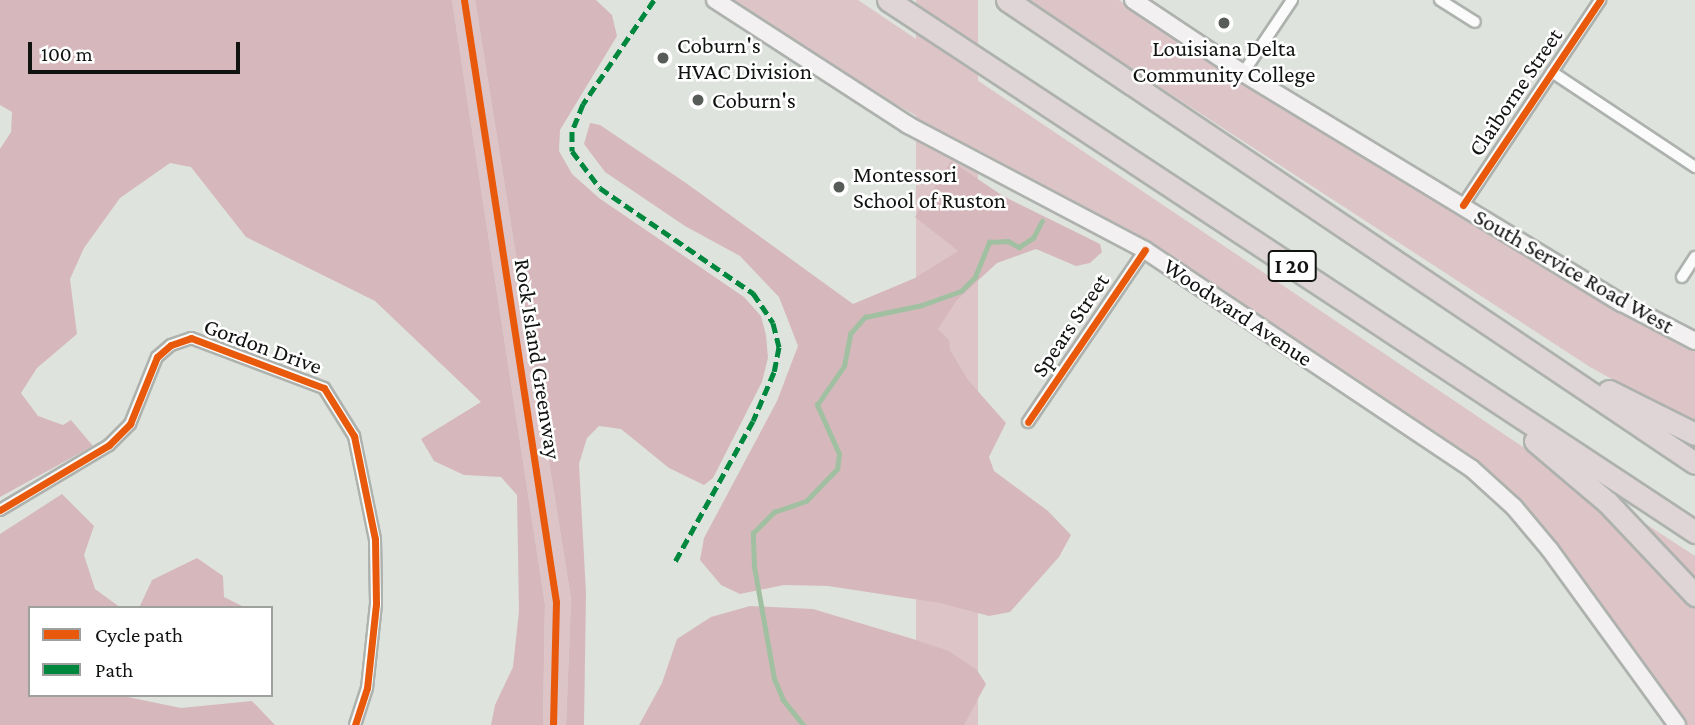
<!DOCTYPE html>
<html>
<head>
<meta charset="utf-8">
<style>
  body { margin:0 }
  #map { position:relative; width:1695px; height:725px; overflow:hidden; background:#dee3de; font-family:"Crimson Pro",serif }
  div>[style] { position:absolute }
  .green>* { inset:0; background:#ddc4c7; transform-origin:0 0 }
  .forest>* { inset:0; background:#d6b8bc }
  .stream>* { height:4.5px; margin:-2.25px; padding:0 2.25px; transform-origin:2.25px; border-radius:2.25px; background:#a1c0a2 }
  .roads { filter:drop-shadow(2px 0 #aeb2ae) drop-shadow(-2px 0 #aeb2ae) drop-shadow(0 2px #aeb2ae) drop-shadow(0 -2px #aeb2ae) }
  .minor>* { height:10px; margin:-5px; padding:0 5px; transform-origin:5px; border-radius:5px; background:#fafbfa }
  .secondary>* { height:16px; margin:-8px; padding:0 8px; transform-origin:8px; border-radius:8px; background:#f2f0f0 }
  .motorway>* { height:21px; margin:-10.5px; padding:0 10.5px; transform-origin:10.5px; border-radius:10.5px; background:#dfd5d6 }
  .quiet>* { height:5px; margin-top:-2.5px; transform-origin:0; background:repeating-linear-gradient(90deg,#00873e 0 10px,transparent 0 15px) }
  .cycleway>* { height:7px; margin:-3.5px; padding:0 3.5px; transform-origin:3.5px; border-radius:3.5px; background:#e8590c }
  .dots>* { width:19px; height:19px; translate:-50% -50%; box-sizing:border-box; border:4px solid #fff; border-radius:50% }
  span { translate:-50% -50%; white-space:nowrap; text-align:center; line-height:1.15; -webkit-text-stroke:5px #fff; paint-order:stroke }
  .shield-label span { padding:2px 5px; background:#fff; border:2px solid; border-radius:5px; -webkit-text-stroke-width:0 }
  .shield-label { font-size:21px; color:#101310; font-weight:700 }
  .poi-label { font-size:23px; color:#101310 }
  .left { translate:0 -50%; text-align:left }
  .street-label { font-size:23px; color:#101310 }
  .legend { position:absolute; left:28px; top:606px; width:245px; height:91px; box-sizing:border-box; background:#fff; border:2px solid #9fa19f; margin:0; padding:9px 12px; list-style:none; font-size:21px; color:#101310 }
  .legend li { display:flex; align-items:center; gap:14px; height:35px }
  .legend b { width:35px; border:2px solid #9fa19f }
  .scale { position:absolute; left:28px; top:42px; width:212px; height:32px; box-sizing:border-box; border:4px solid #101310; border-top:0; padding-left:9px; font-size:21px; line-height:24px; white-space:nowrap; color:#101310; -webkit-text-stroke:5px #fff; paint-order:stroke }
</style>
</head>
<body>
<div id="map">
  <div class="green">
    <i style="clip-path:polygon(452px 0,475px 0,571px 599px,566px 725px,543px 725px,545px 604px)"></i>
    <i style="clip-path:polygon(729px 0,858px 0,1544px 461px,1638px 546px,1695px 609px,1695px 725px,1684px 725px,1520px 504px,1456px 447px,1167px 254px,866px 88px)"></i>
    <i style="left:916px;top:0;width:62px;height:937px"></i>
    <i style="clip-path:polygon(1026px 0,1119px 0,1260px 93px,1662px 335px,1695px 350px,1695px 425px,1590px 367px)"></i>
    <i style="clip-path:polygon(1646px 524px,1695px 556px,1695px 584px,1644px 526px)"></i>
  </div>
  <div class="forest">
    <i style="clip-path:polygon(0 0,452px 0,545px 604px,543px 725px,491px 725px,495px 705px,513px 667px,519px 611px,517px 495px,501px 477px,464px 475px,434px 461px,421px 439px,481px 402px,375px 301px,246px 237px,191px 167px,170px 163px,120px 198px,84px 248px,70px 279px,77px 334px,37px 368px,21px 393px,38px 416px,63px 425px,71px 420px,93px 446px,0 497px,0 149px,11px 132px,12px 112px,0 105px)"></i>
    <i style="clip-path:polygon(475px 0,596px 0,612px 15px,617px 36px,560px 130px,559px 151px,572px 174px,599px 198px,744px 297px,761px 316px,766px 335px,768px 358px,762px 382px,713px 478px,704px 485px,669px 468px,621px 429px,599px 426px,587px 438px,579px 464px,586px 593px,584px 725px,566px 725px,571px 599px)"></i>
    <i style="clip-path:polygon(590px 123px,600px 125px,686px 183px,853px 304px,915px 278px,958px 251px,915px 217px,951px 161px,1003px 196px,1100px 244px,1102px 252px,1090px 263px,1076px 266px,1036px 249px,997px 263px,956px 301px,938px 329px,949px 340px,950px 350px,968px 380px,1006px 423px,989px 457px,994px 471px,1048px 511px,1071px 535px,1059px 557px,1010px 612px,989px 616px,940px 603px,828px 586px,784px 585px,740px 594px,721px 585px,700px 560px,704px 538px,777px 401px,798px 346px,779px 297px,740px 256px,685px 226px,605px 172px,584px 144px)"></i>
    <i style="clip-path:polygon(62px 494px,94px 526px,84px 555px,95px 589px,121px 608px,30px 608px,30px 695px,118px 695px,181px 708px,252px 701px,275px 725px,0 725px,0 534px)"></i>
    <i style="clip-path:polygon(197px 558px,223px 576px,224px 597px,246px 608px,139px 608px,152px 580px)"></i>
    <i style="clip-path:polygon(750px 606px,813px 609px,913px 639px,949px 651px,977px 670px,986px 684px,964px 725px,639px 725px,662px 683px,677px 639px,711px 617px)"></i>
  </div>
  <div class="stream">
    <i style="left:803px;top:725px;width:32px;rotate:-129deg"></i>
    <i style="left:783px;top:700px;width:23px;rotate:-113deg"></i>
    <i style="left:774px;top:679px;width:114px;rotate:-100.1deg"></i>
    <i style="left:754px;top:567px;width:34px;rotate:-92deg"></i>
    <i style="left:753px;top:533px;width:30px;rotate:-45deg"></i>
    <i style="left:774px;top:512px;width:34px;rotate:-19deg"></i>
    <i style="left:806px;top:501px;width:45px;rotate:-45.9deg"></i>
    <i style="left:837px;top:469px;width:15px;rotate:-82deg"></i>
    <i style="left:839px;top:454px;width:54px;rotate:-114.2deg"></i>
    <i style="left:817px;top:405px;width:47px;rotate:-55.3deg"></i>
    <i style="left:844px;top:366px;width:33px;rotate:-79deg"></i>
    <i style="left:850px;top:334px;width:23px;rotate:-49deg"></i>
    <i style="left:865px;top:317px;width:58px;rotate:-11.9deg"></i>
    <i style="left:922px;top:305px;width:41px;rotate:-19.7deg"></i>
    <i style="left:961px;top:291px;width:20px;rotate:-45deg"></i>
    <i style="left:975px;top:277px;width:38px;rotate:-68deg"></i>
    <i style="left:989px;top:242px;width:19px;rotate:-3deg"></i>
    <i style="left:1008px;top:241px;width:13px;rotate:29deg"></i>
    <i style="left:1019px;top:247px;width:17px;rotate:-33deg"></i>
    <i style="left:1033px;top:238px;width:19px;rotate:-62deg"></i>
  </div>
  <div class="roads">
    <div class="minor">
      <i style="left:1440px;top:0;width:41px;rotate:32.2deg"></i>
      <i style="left:1552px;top:72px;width:172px;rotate:33.6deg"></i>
      <i style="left:1243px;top:73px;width:88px;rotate:-56.1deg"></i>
      <i style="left:1463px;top:205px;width:247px;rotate:-56.2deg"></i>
      <i style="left:1682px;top:277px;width:24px;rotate:-57deg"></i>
      <i style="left:1028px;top:422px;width:208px;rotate:-55.8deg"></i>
      <i style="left:0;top:510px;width:127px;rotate:-30.8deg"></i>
      <i style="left:109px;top:445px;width:30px;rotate:-45deg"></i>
      <i style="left:130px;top:424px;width:72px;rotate:-68.1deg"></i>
      <i style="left:157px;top:357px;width:18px;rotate:-41deg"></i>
      <i style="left:171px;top:345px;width:21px;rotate:-19deg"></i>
      <i style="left:191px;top:338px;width:142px;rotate:20.6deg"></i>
      <i style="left:324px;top:388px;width:57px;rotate:58deg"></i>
      <i style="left:354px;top:436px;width:105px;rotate:78.5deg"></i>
      <i style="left:375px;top:539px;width:65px;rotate:89.1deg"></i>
      <i style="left:376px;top:604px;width:84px;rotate:96.1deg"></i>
      <i style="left:367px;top:688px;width:39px;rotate:108deg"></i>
    </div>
    <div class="secondary">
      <i style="left:715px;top:0;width:230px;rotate:32.9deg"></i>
      <i style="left:908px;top:125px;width:268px;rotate:27.8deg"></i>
      <i style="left:1145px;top:250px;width:392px;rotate:33.8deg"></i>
      <i style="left:1471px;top:468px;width:58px;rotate:42.2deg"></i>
      <i style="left:1514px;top:507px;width:56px;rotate:50.1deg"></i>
      <i style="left:1550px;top:550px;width:216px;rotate:54deg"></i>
      <i style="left:1133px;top:0;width:132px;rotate:33.6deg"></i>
      <i style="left:1243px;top:73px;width:443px;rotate:31.3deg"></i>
      <i style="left:1622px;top:303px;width:82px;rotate:27.5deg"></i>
    </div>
    <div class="motorway">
      <i style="left:888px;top:0;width:967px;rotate:33.39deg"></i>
      <i style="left:1007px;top:0;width:829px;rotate:33.94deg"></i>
      <i style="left:1609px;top:391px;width:96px;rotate:26.6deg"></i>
      <i style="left:1535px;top:441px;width:96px;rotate:40.3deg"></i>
      <i style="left:1608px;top:503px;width:127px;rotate:46.6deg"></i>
    </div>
  </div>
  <div class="quiet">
    <i style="left:654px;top:0;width:126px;rotate:124.3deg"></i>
    <i style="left:583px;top:104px;width:29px;rotate:112deg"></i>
    <i style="left:572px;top:131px;width:20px;rotate:90deg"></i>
    <i style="left:572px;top:151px;width:46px;rotate:52.9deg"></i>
    <i style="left:600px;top:188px;width:186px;rotate:34.5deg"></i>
    <i style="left:753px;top:293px;width:36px;rotate:56deg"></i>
    <i style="left:773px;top:323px;width:25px;rotate:76deg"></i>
    <i style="left:779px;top:347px;width:25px;rotate:101deg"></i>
    <i style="left:774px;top:372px;width:53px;rotate:113.2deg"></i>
    <i style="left:753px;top:421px;width:161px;rotate:119deg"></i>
  </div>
  <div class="cycleway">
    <i style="left:464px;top:0;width:609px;rotate:81.31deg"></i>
    <i style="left:556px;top:602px;width:123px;rotate:91.4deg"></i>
    <i style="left:1463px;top:205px;width:247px;rotate:-56.2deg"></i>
    <i style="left:1028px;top:422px;width:208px;rotate:-55.8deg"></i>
    <i style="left:0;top:510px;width:127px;rotate:-30.8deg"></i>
    <i style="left:109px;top:445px;width:30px;rotate:-45deg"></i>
    <i style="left:130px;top:424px;width:72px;rotate:-68.1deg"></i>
    <i style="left:157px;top:357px;width:18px;rotate:-41deg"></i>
    <i style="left:171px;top:345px;width:21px;rotate:-19deg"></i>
    <i style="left:191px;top:338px;width:142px;rotate:20.6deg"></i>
    <i style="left:324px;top:388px;width:57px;rotate:58deg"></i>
    <i style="left:354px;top:436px;width:105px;rotate:78.5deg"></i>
    <i style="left:375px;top:539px;width:65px;rotate:89.1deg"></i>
    <i style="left:376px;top:604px;width:84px;rotate:96.1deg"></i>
    <i style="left:367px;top:688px;width:39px;rotate:108deg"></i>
  </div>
  <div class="dots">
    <i style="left:1224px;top:23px;background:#585c58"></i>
    <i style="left:663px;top:58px;background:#585c58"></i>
    <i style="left:698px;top:100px;background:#585c58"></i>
    <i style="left:839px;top:187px;background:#585c58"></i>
  </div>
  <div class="shield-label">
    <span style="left:1292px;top:266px">I 20</span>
  </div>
  <div class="poi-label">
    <span class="left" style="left:677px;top:58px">Coburn's<br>HVAC Division</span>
    <span style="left:1224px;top:61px">Louisiana Delta<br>Community College</span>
    <span class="left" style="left:712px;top:100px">Coburn's</span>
    <span class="left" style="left:853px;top:187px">Montessori<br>School of Ruston</span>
  </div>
  <div class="street-label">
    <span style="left:1515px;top:92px;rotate:-56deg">Claiborne Street</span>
    <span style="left:1574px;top:271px;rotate:30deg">South Service Road West</span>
    <span style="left:1238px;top:312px;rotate:34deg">Woodward Avenue</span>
    <span style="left:1070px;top:325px;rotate:-56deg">Spears Street</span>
    <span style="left:263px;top:346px;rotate:20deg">Gordon Drive</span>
    <span style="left:538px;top:359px;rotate:81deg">Rock Island Greenway</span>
  </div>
  <ul class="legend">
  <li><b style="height:9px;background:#e8590c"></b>Cycle path</li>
  <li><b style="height:9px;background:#00873e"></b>Path</li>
  </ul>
  <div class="scale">100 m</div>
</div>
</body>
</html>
